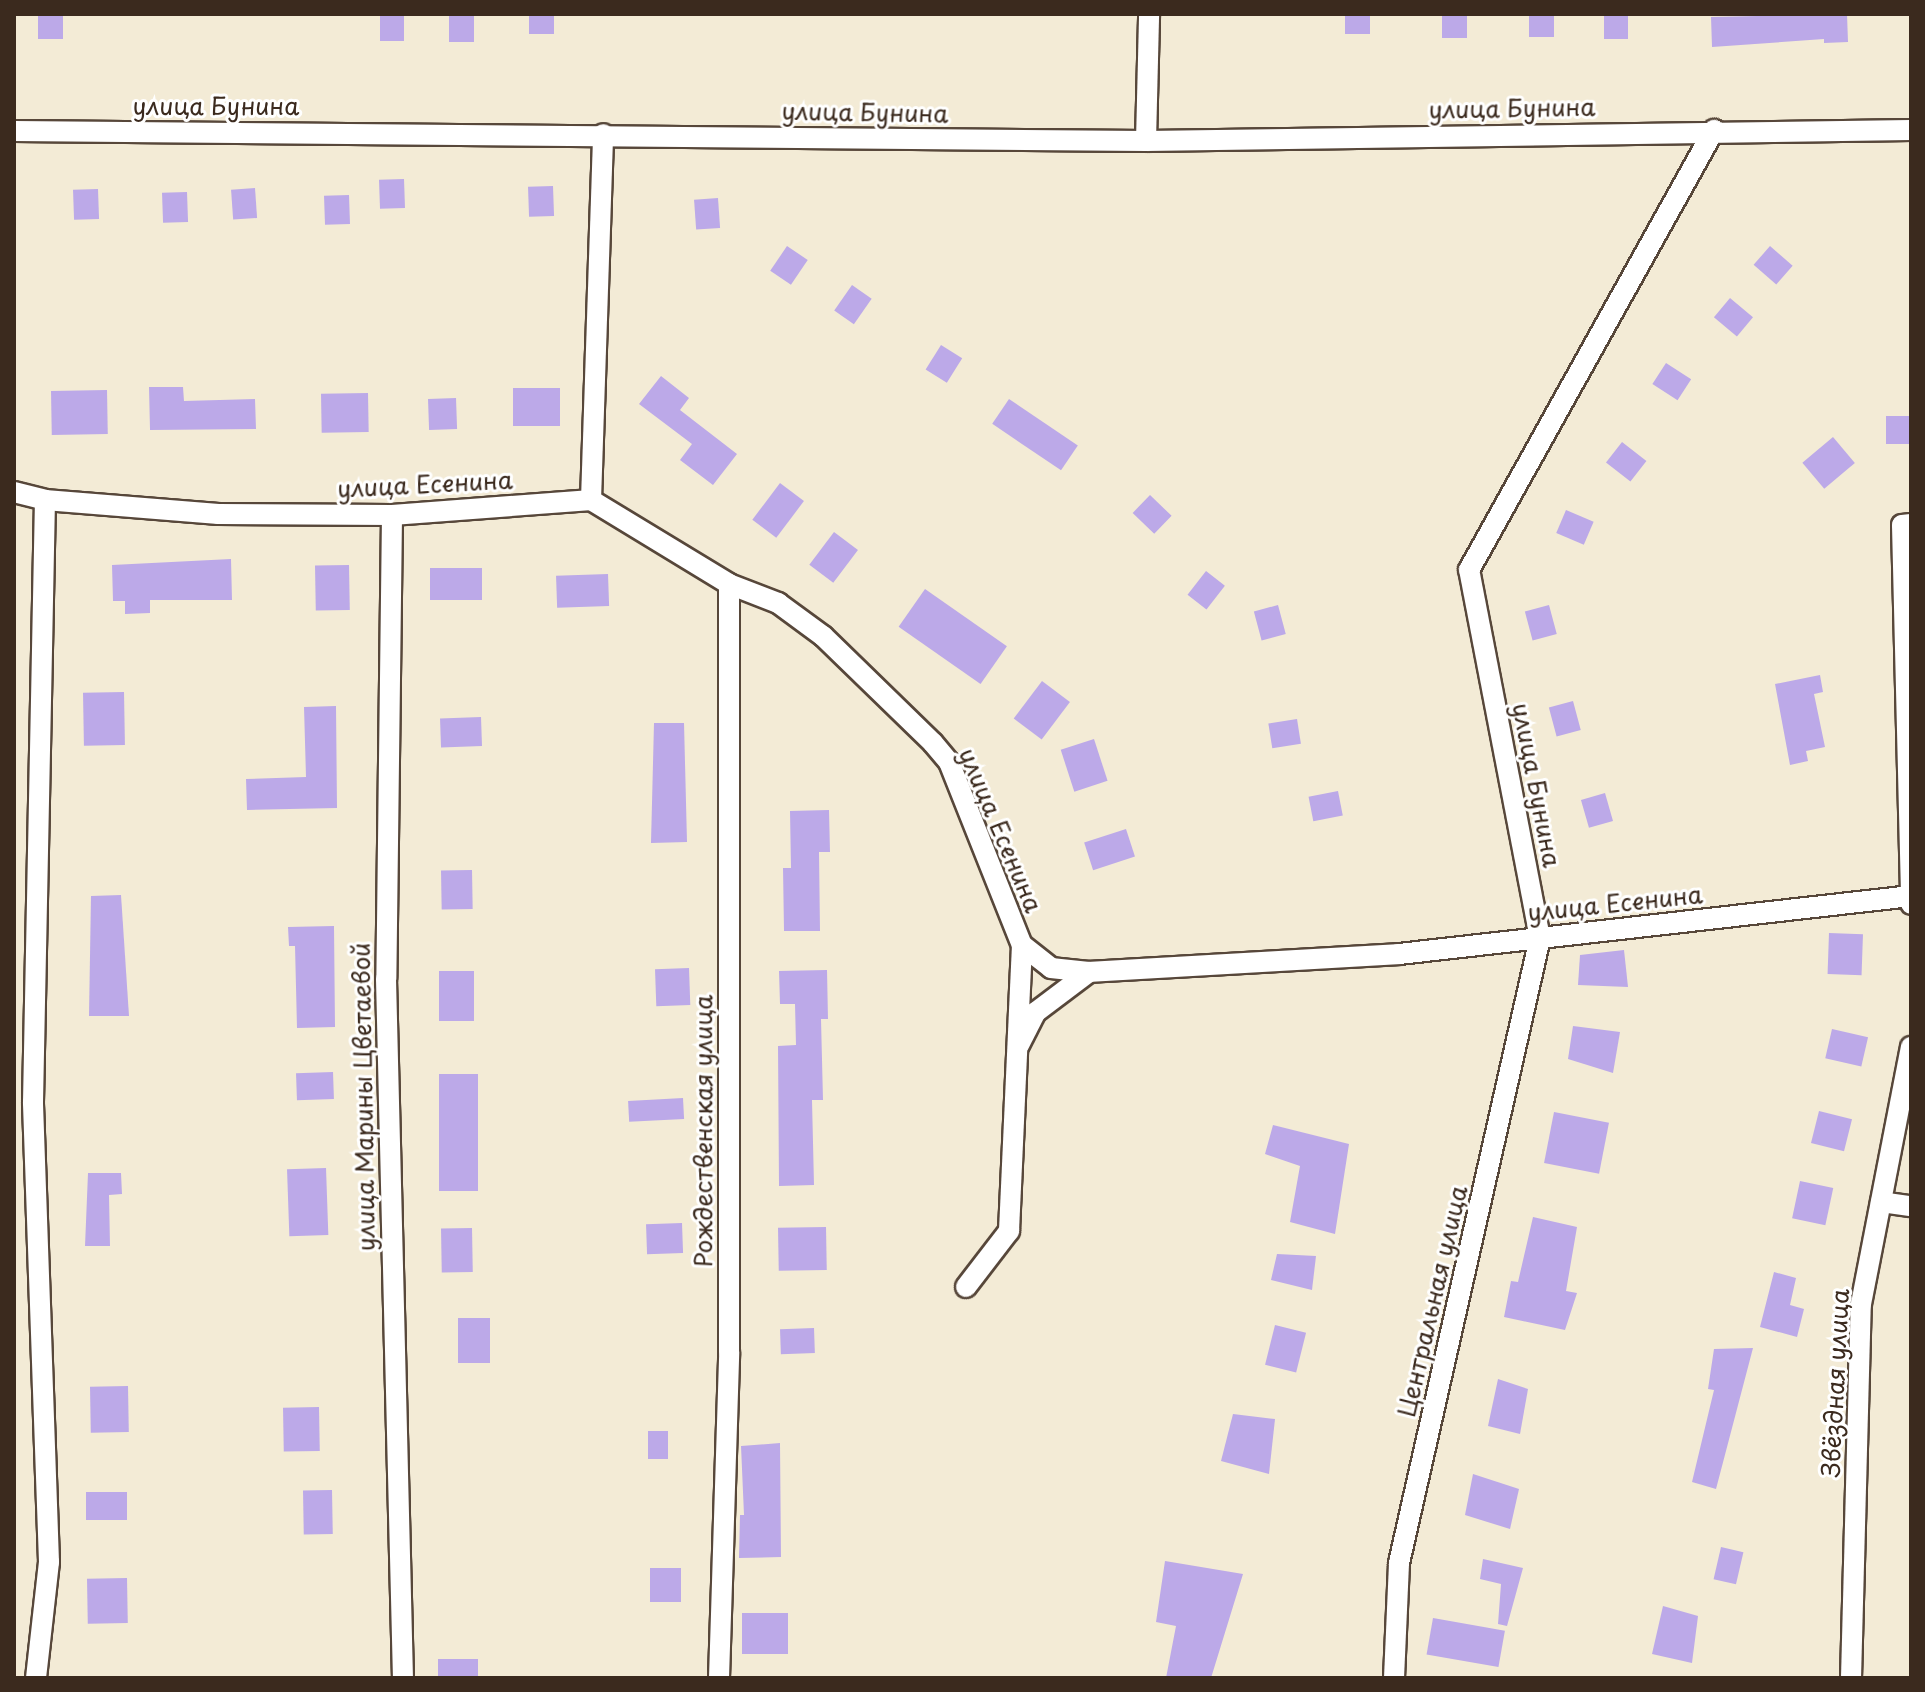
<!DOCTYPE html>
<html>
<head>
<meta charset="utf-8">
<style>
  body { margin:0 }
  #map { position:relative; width:1925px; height:1692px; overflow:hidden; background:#f3ebd6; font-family:"Playpen Sans",sans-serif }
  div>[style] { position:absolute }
  .building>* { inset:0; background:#bca9e8; transform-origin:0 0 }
  .roads { filter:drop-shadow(2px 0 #57473a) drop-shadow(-2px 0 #57473a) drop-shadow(0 2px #57473a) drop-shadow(0 -2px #57473a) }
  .street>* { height:20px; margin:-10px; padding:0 10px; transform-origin:10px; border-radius:10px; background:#fff }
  span { translate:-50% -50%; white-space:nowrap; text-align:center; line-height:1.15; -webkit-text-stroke:6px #fff; paint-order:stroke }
  .street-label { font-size:24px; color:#3b2a1e }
  .frame { position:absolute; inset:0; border:16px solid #3b2a1e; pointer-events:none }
</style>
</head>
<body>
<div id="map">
  <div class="building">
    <i style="left:38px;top:14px;width:25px;height:25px"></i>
    <i style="left:380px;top:14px;width:24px;height:27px"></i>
    <i style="left:449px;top:14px;width:25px;height:28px"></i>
    <i style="left:529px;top:14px;width:25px;height:20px"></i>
    <i style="left:1345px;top:14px;width:25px;height:20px"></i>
    <i style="left:1442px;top:14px;width:25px;height:24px"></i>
    <i style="left:1529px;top:14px;width:25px;height:23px"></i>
    <i style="left:1604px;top:14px;width:24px;height:25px"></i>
    <i style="clip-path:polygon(1847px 14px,1848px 42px,1824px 43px,1824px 39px,1712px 47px,1711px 17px)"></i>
    <i style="left:404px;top:179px;width:29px;height:25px;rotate:88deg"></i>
    <i style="left:553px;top:186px;width:30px;height:25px;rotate:88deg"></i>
    <i style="left:255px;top:188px;width:30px;height:24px;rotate:86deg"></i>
    <i style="left:98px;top:189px;width:30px;height:25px;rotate:88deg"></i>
    <i style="left:187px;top:192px;width:30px;height:25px;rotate:88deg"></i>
    <i style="left:349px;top:195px;width:29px;height:25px;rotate:88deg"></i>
    <i style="left:718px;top:198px;width:30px;height:24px;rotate:86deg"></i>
    <i style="left:787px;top:246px;width:25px;height:30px;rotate:34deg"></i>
    <i style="left:1770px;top:246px;width:30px;height:25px;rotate:41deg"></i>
    <i style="left:852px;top:285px;width:24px;height:31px;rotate:35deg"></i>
    <i style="left:1730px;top:298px;width:30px;height:25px;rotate:40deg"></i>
    <i style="left:941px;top:345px;width:25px;height:29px;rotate:32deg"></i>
    <i style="left:1666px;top:363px;width:30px;height:25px;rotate:33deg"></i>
    <i style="clip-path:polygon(661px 376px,689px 398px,680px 410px,737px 454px,713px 485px,680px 460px,692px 444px,639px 404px)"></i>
    <i style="clip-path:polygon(149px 387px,183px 387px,184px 401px,255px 399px,256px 429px,150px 430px)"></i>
    <i style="left:560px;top:388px;width:38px;height:47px;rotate:90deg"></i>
    <i style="left:107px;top:390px;width:44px;height:56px;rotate:89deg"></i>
    <i style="left:368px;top:393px;width:39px;height:47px;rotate:89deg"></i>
    <i style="left:456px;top:398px;width:31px;height:28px;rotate:88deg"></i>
    <i style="left:1009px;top:399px;width:83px;height:30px;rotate:34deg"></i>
    <i style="left:1886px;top:416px;width:25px;height:28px"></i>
    <i style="left:1833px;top:437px;width:34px;height:40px;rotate:50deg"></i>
    <i style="left:1622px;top:442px;width:31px;height:26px;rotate:38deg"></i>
    <i style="left:780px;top:483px;width:30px;height:46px;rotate:37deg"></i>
    <i style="left:1150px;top:495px;width:30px;height:25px;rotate:44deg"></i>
    <i style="left:1566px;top:510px;width:30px;height:25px;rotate:23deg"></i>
    <i style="left:834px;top:532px;width:30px;height:41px;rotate:37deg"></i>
    <i style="clip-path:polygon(231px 559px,232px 600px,150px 600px,150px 613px,125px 614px,125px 601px,113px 601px,112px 565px)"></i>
    <i style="left:349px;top:565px;width:45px;height:34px;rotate:89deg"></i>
    <i style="left:482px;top:568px;width:32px;height:52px;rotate:90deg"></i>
    <i style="left:1206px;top:571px;width:24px;height:30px;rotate:38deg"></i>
    <i style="left:608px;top:574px;width:32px;height:52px;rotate:88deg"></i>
    <i style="left:925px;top:589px;width:100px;height:46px;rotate:35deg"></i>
    <i style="left:1278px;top:605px;width:30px;height:25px;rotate:75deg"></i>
    <i style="left:1549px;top:605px;width:30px;height:25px;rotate:75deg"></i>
    <i style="clip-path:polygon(1820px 675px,1823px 692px,1814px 694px,1825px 747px,1806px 751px,1808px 761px,1790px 765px,1775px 684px)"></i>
    <i style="left:1042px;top:681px;width:35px;height:47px;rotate:37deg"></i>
    <i style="left:124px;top:692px;width:53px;height:41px;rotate:89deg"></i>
    <i style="left:1573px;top:701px;width:30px;height:25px;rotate:75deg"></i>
    <i style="clip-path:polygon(336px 706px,337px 808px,247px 810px,246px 779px,306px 777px,304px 707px)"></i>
    <i style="left:481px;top:717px;width:29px;height:41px;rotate:88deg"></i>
    <i style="left:1297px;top:719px;width:25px;height:29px;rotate:81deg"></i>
    <i style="clip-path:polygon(654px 723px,684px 723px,687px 842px,651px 843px)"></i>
    <i style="left:1094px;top:739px;width:44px;height:35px;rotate:72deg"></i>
    <i style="left:1338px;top:791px;width:25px;height:30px;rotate:79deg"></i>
    <i style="left:1605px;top:793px;width:29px;height:25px;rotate:74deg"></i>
    <i style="clip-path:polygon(829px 810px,830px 852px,819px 852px,820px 931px,784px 931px,783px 868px,791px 868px,790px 811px)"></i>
    <i style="left:1126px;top:829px;width:29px;height:44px;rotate:72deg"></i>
    <i style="left:472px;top:870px;width:39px;height:31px;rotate:89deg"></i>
    <i style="clip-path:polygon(121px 895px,129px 1016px,89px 1016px,91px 896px)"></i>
    <i style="clip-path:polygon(334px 926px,335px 1027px,297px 1028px,295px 946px,289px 946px,288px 927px)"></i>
    <i style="left:1829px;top:933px;width:34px;height:41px;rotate:2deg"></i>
    <i style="clip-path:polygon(1624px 950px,1628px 987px,1578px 985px,1580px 955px)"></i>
    <i style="left:689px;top:968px;width:37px;height:34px;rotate:88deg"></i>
    <i style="clip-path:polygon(827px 970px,828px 1019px,821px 1019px,823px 1100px,812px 1100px,814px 1185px,779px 1186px,778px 1046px,796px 1045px,795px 1004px,780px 1004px,779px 971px)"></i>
    <i style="left:439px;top:971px;width:35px;height:50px"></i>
    <i style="clip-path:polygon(1573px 1026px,1620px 1032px,1613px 1073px,1568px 1059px)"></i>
    <i style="left:1832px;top:1029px;width:37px;height:30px;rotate:13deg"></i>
    <i style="left:333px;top:1072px;width:27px;height:37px;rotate:88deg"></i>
    <i style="left:478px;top:1074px;width:117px;height:39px;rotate:90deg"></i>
    <i style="left:683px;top:1098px;width:21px;height:55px;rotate:87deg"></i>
    <i style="left:1819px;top:1111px;width:34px;height:33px;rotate:14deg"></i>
    <i style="left:1554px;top:1112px;width:56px;height:52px;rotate:11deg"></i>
    <i style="clip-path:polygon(1273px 1125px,1349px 1144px,1335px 1234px,1290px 1222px,1300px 1166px,1265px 1154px)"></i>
    <i style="left:326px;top:1168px;width:67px;height:39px;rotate:88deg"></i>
    <i style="clip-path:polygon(88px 1173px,121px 1173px,122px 1194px,109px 1195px,110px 1246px,85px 1246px)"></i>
    <i style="left:1800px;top:1181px;width:34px;height:38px;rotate:12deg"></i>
    <i style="clip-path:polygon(1533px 1217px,1577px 1227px,1566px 1291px,1577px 1293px,1565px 1330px,1504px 1317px,1511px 1281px,1518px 1282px)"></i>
    <i style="left:682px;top:1223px;width:30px;height:36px;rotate:88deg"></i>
    <i style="left:826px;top:1227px;width:43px;height:48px;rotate:89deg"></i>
    <i style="left:472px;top:1228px;width:44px;height:31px;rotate:89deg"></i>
    <i style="clip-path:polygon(1277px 1254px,1316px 1256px,1312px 1290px,1271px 1280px)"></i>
    <i style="clip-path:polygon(1774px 1272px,1796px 1278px,1790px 1305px,1804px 1309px,1797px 1337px,1760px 1327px)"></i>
    <i style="left:458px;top:1318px;width:32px;height:45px"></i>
    <i style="left:1275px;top:1325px;width:32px;height:41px;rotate:14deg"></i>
    <i style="left:814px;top:1328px;width:25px;height:34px;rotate:88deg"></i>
    <i style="clip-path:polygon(1753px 1348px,1716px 1489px,1692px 1482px,1714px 1390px,1708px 1389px,1714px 1349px)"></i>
    <i style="clip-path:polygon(1498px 1379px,1528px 1389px,1520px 1434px,1488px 1426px)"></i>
    <i style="left:128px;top:1386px;width:46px;height:38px;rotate:89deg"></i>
    <i style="left:319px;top:1407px;width:44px;height:36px;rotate:89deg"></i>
    <i style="clip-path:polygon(1233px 1414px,1275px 1419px,1269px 1474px,1221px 1461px)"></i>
    <i style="left:648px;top:1431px;width:20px;height:28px"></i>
    <i style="clip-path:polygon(780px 1443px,781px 1557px,739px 1558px,740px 1515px,744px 1515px,741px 1446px)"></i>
    <i style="clip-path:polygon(1473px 1474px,1519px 1489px,1510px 1529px,1465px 1515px)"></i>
    <i style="left:332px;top:1490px;width:44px;height:29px;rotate:89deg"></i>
    <i style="left:127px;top:1492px;width:28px;height:41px;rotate:90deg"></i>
    <i style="left:1721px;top:1547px;width:23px;height:33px;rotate:13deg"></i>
    <i style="clip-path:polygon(1483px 1559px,1523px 1568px,1507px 1626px,1498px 1624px,1501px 1584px,1480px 1579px)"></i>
    <i style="clip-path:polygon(1165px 1561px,1243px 1574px,1211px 1678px,1166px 1678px,1176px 1626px,1156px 1622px)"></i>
    <i style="left:650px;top:1568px;width:31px;height:34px"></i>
    <i style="left:127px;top:1578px;width:45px;height:40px;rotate:89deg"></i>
    <i style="clip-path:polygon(1663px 1606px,1698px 1616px,1692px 1663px,1652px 1654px)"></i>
    <i style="left:742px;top:1613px;width:46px;height:41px"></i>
    <i style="left:1433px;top:1618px;width:73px;height:37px;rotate:10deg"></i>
    <i style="left:478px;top:1659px;width:19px;height:40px;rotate:90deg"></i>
  </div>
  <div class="roads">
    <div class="street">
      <i style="left:14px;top:131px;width:1132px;rotate:0.51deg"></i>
      <i style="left:1146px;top:141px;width:765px;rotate:-0.82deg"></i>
      <i style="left:1146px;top:141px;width:127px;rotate:-88.6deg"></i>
      <i style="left:14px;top:492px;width:32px;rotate:14deg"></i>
      <i style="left:45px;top:500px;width:174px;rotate:4.6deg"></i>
      <i style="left:218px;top:514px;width:174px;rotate:0.3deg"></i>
      <i style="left:392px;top:515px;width:200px;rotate:-4.3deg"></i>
      <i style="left:591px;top:500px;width:162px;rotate:31.3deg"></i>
      <i style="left:729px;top:584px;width:53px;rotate:21.2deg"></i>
      <i style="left:778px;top:603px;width:56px;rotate:36.3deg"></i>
      <i style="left:823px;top:636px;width:153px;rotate:44.2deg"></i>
      <i style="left:933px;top:743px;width:25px;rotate:50deg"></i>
      <i style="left:949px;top:762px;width:197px;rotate:68.3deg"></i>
      <i style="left:1022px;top:945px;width:37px;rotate:38deg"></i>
      <i style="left:1051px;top:968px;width:38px;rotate:6deg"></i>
      <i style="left:1089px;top:972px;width:311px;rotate:-3.3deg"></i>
      <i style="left:1399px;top:954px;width:515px;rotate:-6.46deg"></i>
      <i style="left:591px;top:500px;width:366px;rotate:-88.1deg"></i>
      <i style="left:392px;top:515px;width:464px;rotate:90.7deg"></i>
      <i style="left:386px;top:979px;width:699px;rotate:88.61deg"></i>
      <i style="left:1911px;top:524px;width:9px;rotate:174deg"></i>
      <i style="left:1902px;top:525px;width:379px;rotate:88.6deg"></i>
      <i style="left:1019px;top:1045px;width:37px;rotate:-63deg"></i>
      <i style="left:1036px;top:1012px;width:66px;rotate:-37deg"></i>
      <i style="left:1881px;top:1202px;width:30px;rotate:8deg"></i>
      <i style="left:966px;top:1287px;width:71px;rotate:-52.5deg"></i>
      <i style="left:1009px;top:1231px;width:286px;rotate:-87.4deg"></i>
      <i style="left:36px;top:1678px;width:117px;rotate:-83.6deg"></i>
      <i style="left:49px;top:1562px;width:460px;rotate:-92deg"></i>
      <i style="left:33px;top:1102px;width:602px;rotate:-88.86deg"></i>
      <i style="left:719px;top:1678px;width:326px;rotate:-88.2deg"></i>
      <i style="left:729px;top:1352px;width:768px;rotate:-90deg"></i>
      <i style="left:1394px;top:1678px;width:115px;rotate:-87.5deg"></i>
      <i style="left:1399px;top:1563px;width:641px;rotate:-77.29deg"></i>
      <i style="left:1540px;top:938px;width:375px;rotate:-100.9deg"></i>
      <i style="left:1469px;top:570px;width:504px;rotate:-60.89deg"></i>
      <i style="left:1851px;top:1678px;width:374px;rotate:-88.5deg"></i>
      <i style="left:1861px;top:1304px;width:262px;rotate:-79deg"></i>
    </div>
  </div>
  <div class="street-label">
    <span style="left:216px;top:106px">улица Бунина</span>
    <span style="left:1512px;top:108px;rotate:-1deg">улица Бунина</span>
    <span style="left:865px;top:112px;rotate:1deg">улица Бунина</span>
    <span style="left:425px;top:484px;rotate:-3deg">улица Есенина</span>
    <span style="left:1537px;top:785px;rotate:79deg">улица Бунина</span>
    <span style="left:1001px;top:830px;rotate:67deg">улица Есенина</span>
    <span style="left:1615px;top:903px;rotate:-6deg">улица Есенина</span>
    <span style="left:363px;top:1097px;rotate:-91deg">улица Марины Цветаевой</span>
    <span style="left:703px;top:1131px;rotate:-90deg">Рождественская улица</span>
    <span style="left:1432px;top:1301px;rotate:-77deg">Центральная улица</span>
    <span style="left:1835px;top:1383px;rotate:-87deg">Звёздная улица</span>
  </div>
  <div class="frame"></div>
</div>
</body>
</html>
